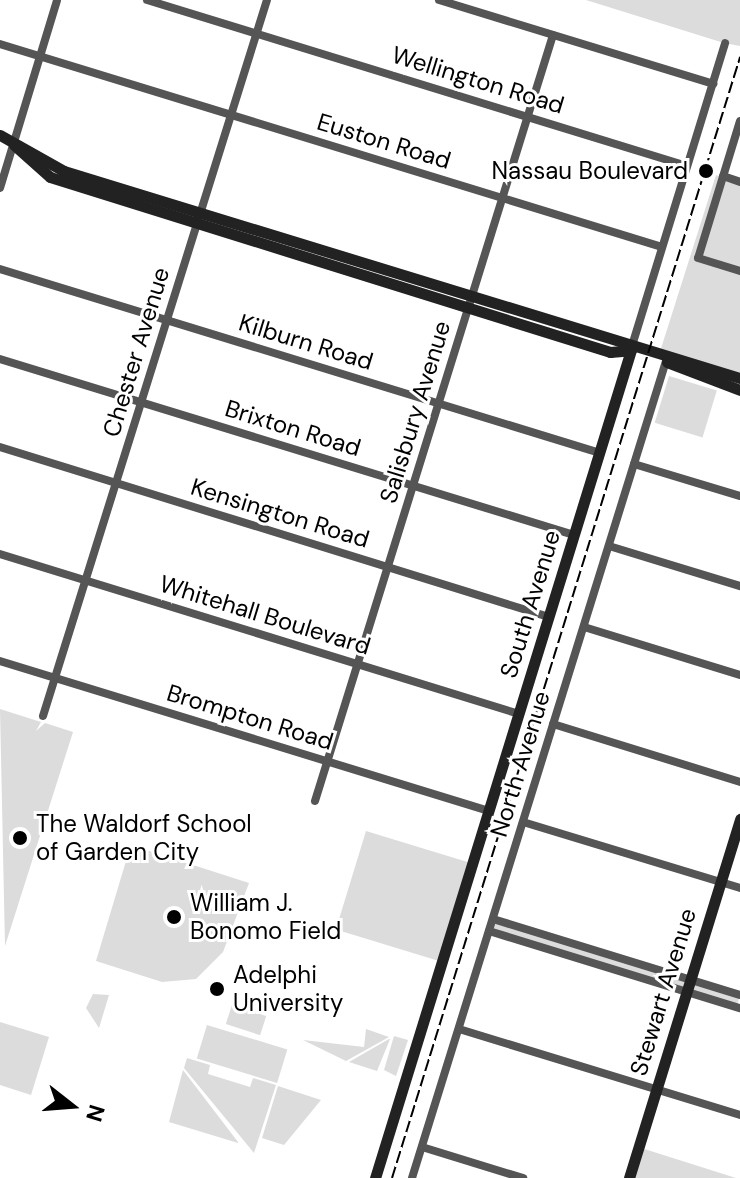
<!DOCTYPE html>
<html>
<head>
<meta charset="utf-8">
<style>
  body { margin:0 }
  #map { position:relative; width:740px; height:1178px; overflow:hidden; background:#fff; font-family:"DM Sans",sans-serif }
  div>[style] { position:absolute }
  .green>* { inset:0; background:#dcdcdc; transform-origin:0 0 }
  .street>* { height:8px; margin:-4px; padding:0 4px; transform-origin:4px; border-radius:4px; background:#555 }
  .secondary>* { height:11px; margin:-5.5px; padding:0 5.5px; transform-origin:5.5px; border-radius:5.5px; background:#222 }
  .rail>* { height:2px; margin-top:-1px; transform-origin:0; background:repeating-linear-gradient(90deg,#000 0 12px,transparent 0 16px) }
  .dots>* { width:22px; height:22px; translate:-50% -50%; box-sizing:border-box; border:4px solid #fff; border-radius:50% }
  span { translate:-50% -50%; white-space:nowrap; text-align:center; line-height:1.15; -webkit-text-stroke:6px #fff; paint-order:stroke }
  .street-label { font-size:24px; color:#000 }
  .poi-label { font-size:24px; color:#000 }
  .right { translate:-100% -50%; text-align:right }
  .left { translate:0 -50%; text-align:left }
  .north { position:absolute; left:32px; top:1066px; width:80px; height:80px; -webkit-text-stroke:6px #fff; paint-order:stroke; rotate:107deg; font-size:22px; font-weight:700; line-height:32px; text-align:center; color:#000 }
  .north::after { content:''; display:block; margin:auto; width:28px; height:36px; background:#000; clip-path:polygon(50% 0,100% 100%,50% 72%,0 100%) }
</style>
</head>
<body>
<div id="map">
  <div class="green">
    <i style="clip-path:polygon(586px 0,740px 0,740px 46px,724px 43px)"></i>
    <i style="clip-path:polygon(716px 175px,740px 183px,740px 390px,658px 358px)"></i>
    <i style="left:669px;top:376px;width:50px;height:49px;rotate:17deg"></i>
    <i style="clip-path:polygon(0 709px,41px 722px,36px 731px,45px 723px,73px 732px,5px 946px)"></i>
    <i style="left:366px;top:831px;width:107px;height:103px;rotate:17deg"></i>
    <i style="clip-path:polygon(137px 847px,249px 883px,223px 952px,196px 979px,162px 982px,96px 961px,129px 851px)"></i>
    <i style="left:493px;top:921px;width:258px;height:9px;rotate:17deg"></i>
    <i style="clip-path:polygon(93px 994px,109px 995px,99px 1028px,86px 1008px)"></i>
    <i style="left:232px;top:1005px;width:36px;height:20px;rotate:18deg"></i>
    <i style="clip-path:polygon(0 1022px,49px 1037px,31px 1095px,0 1085px)"></i>
    <i style="left:207px;top:1025px;width:84px;height:35px;rotate:17deg"></i>
    <i style="clip-path:polygon(366px 1029px,389px 1037px,346px 1061px,303px 1040px,364px 1047px)"></i>
    <i style="clip-path:polygon(394px 1036px,408px 1040px,396px 1076px,384px 1070px)"></i>
    <i style="clip-path:polygon(390px 1039px,377px 1071px,349px 1062px,389px 1039px)"></i>
    <i style="clip-path:polygon(187px 1058px,210px 1065px,208px 1074px,250px 1087px,253px 1078px,276px 1085px,254px 1153px,184px 1068px)"></i>
    <i style="clip-path:polygon(183px 1070px,238px 1142px,238px 1143px,169px 1122px)"></i>
    <i style="clip-path:polygon(278px 1086px,321px 1100px,284px 1145px,262px 1138px)"></i>
    <i style="clip-path:polygon(638px 1147px,736px 1178px,628px 1178px)"></i>
  </div>
  <div class="street">
    <i style="left:147px;top:0;width:565px;rotate:17.09deg"></i>
    <i style="left:439px;top:0;width:287px;rotate:17deg"></i>
    <i style="left:0;top:44px;width:692px;rotate:17.05deg"></i>
    <i style="left:740px;top:121px;width:143px;rotate:107deg"></i>
    <i style="left:698px;top:258px;width:44px;rotate:17.2deg"></i>
    <i style="left:723px;top:176px;width:18px;rotate:19deg"></i>
    <i style="left:0;top:188px;width:196px;rotate:-73.1deg"></i>
    <i style="left:0;top:269px;width:628px;rotate:17.05deg"></i>
    <i style="left:631px;top:349px;width:320px;rotate:-72.9deg"></i>
    <i style="left:0;top:359px;width:600px;rotate:17.05deg"></i>
    <i style="left:0;top:447px;width:575px;rotate:17.21deg"></i>
    <i style="left:634px;top:464px;width:111px;rotate:16.8deg"></i>
    <i style="left:609px;top:546px;width:137px;rotate:17deg"></i>
    <i style="left:0;top:554px;width:543px;rotate:17.13deg"></i>
    <i style="left:584px;top:627px;width:163px;rotate:17.1deg"></i>
    <i style="left:0;top:661px;width:511px;rotate:17.05deg"></i>
    <i style="left:43px;top:716px;width:750px;rotate:-72.63deg"></i>
    <i style="left:553px;top:724px;width:196px;rotate:17.2deg"></i>
    <i style="left:315px;top:801px;width:802px;rotate:-72.74deg"></i>
    <i style="left:523px;top:822px;width:227px;rotate:16.9deg"></i>
    <i style="left:493px;top:919px;width:258px;rotate:17.1deg"></i>
    <i style="left:489px;top:931px;width:263px;rotate:17.1deg"></i>
    <i style="left:459px;top:1029px;width:294px;rotate:17deg"></i>
    <i style="left:422px;top:1147px;width:106px;rotate:17.1deg"></i>
    <i style="left:412px;top:1178px;width:856px;rotate:-72.73deg"></i>
  </div>
  <div class="secondary">
    <i style="left:0;top:135px;width:73px;rotate:29.4deg"></i>
    <i style="left:64px;top:171px;width:707px;rotate:17.03deg"></i>
    <i style="left:14px;top:145px;width:48px;rotate:41.6deg"></i>
    <i style="left:50px;top:177px;width:587px;rotate:17.35deg"></i>
    <i style="left:610px;top:352px;width:21px;rotate:-5deg"></i>
    <i style="left:667px;top:362px;width:78px;rotate:21deg"></i>
    <i style="left:375px;top:1178px;width:867px;rotate:-72.82deg"></i>
    <i style="left:629px;top:1178px;width:376px;rotate:-72.8deg"></i>
  </div>
  <div class="rail">
    <i style="left:392px;top:1178px;width:1174px;rotate:-72.75deg"></i>
  </div>
  <div class="dots">
    <i style="left:706px;top:171px;background:#000"></i>
    <i style="left:20px;top:838px;background:#000"></i>
    <i style="left:174px;top:917px;background:#000"></i>
    <i style="left:217px;top:989px;background:#000"></i>
  </div>
  <div class="street-label">
    <span style="left:478px;top:80px;rotate:17deg">Wellington Road</span>
    <span style="left:384px;top:141px;rotate:17deg">Euston Road</span>
    <span style="left:306px;top:342px;rotate:17deg">Kilburn Road</span>
    <span style="left:136px;top:352px;rotate:-73deg">Chester Avenue</span>
    <span style="left:415px;top:412px;rotate:-73deg">Salisbury Avenue</span>
    <span style="left:293px;top:428px;rotate:17deg">Brixton Road</span>
    <span style="left:280px;top:513px;rotate:17deg">Kensington Road</span>
    <span style="left:530px;top:604px;rotate:-73deg">South Avenue</span>
    <span style="left:265px;top:615px;rotate:17deg">Whitehall Boulevard</span>
    <span style="left:250px;top:717px;rotate:17deg">Brompton Road</span>
    <span style="left:520px;top:764px;rotate:-73deg">North Avenue</span>
    <span style="left:663px;top:992px;rotate:-73deg">Stewart Avenue</span>
  </div>
  <div class="poi-label">
    <span class="right" style="left:688px;top:171px">Nassau Boulevard</span>
    <span class="left" style="left:36px;top:838px">The Waldorf School<br>of Garden City</span>
    <span class="left" style="left:190px;top:917px">William J.<br>Bonomo Field</span>
    <span class="left" style="left:233px;top:989px">Adelphi<br>University</span>
  </div>
  <div class="north">N</div>
</div>
</body>
</html>
